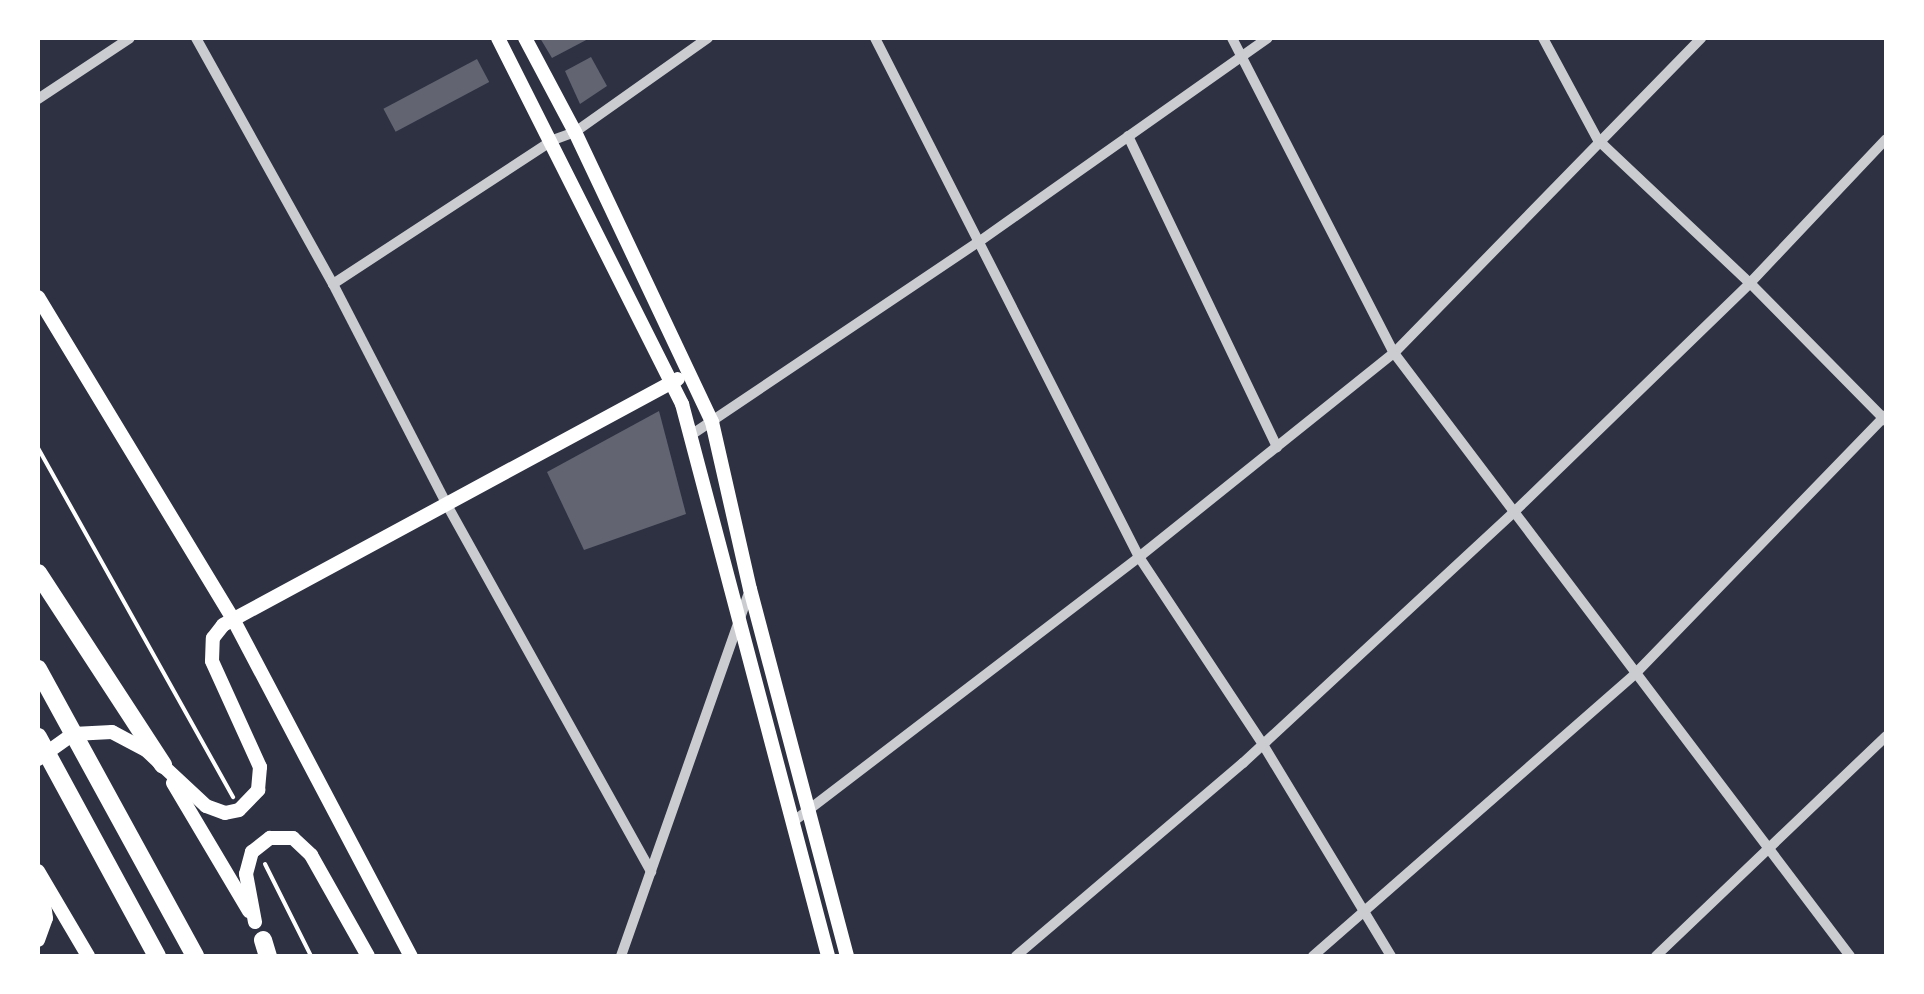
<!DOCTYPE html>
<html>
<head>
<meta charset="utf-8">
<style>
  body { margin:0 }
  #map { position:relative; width:1924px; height:994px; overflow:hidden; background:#2d3142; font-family:"Roboto Condensed",sans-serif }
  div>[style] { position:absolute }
  .building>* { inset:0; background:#626471; transform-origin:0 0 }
  .path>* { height:4px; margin:-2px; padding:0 2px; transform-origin:2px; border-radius:2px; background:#fff }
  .minor>* { height:10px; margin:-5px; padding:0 5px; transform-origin:5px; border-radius:5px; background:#caccd0 }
  .secondary>* { height:14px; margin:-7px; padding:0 7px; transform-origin:7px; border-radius:7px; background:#fff }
  .motorway>* { height:18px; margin:-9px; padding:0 9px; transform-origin:9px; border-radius:9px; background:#fff }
  span { translate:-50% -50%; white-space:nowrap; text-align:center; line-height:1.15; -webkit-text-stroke:8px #fff; paint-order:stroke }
  .frame { position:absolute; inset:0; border:40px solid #fff; pointer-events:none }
</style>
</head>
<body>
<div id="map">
  <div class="building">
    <i style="clip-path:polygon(540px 38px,590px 38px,552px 58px)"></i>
    <i style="clip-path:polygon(591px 57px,607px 86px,580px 104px,565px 71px)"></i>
    <i style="left:477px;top:59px;width:26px;height:106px;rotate:62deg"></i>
    <i style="clip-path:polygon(659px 411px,686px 514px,584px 550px,547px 472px)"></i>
  </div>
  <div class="path">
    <i style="left:38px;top:448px;width:400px;rotate:60.8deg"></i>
    <i style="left:265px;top:864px;width:103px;rotate:63.4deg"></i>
  </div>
  <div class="minor">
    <i style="left:196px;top:38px;width:282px;rotate:60.9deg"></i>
    <i style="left:333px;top:284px;width:249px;rotate:62.7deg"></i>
    <i style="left:447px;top:505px;width:420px;rotate:60.9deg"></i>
    <i style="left:875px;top:38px;width:582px;rotate:63.04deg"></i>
    <i style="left:1139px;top:557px;width:223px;rotate:56.5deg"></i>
    <i style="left:1262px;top:743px;width:249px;rotate:58.8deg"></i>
    <i style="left:1232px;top:38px;width:354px;rotate:62.8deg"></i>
    <i style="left:1394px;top:353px;width:756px;rotate:52.9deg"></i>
    <i style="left:1543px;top:38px;width:116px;rotate:61.7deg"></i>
    <i style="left:1598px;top:140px;width:209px;rotate:43.3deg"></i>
    <i style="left:1750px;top:283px;width:194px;rotate:45.4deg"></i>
    <i style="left:38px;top:99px;width:110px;rotate:-33.5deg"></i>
    <i style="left:1128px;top:136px;width:345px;rotate:64.4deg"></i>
    <i style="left:333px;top:284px;width:263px;rotate:-33.2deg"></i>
    <i style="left:553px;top:140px;width:23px;rotate:-20deg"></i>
    <i style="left:575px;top:132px;width:163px;rotate:-35.3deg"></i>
    <i style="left:691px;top:435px;width:348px;rotate:-33.9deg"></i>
    <i style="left:980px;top:241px;width:352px;rotate:-35.2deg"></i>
    <i style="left:794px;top:821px;width:434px;rotate:-37.4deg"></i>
    <i style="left:1139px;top:557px;width:327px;rotate:-38.7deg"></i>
    <i style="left:1394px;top:353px;width:440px;rotate:-45.7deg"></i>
    <i style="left:621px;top:956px;width:388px;rotate:-70.6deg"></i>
    <i style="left:1016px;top:956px;width:298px;rotate:-40.4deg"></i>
    <i style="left:1243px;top:763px;width:367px;rotate:-42.8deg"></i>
    <i style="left:1512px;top:514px;width:332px;rotate:-44.1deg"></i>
    <i style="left:1750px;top:283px;width:198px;rotate:-46.6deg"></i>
    <i style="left:1313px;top:956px;width:427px;rotate:-41.2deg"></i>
    <i style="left:1634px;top:675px;width:362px;rotate:-45.9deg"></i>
    <i style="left:1656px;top:956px;width:318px;rotate:-43.7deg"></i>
  </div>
  <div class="secondary">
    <i style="left:498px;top:38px;width:410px;rotate:63.3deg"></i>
    <i style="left:682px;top:404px;width:571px;rotate:75.18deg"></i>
    <i style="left:525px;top:38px;width:106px;rotate:62deg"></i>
    <i style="left:575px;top:132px;width:321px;rotate:64.7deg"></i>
    <i style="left:712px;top:422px;width:171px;rotate:77.2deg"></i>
    <i style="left:750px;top:589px;width:380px;rotate:75.2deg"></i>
    <i style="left:38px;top:297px;width:376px;rotate:58.8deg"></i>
    <i style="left:233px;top:619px;width:381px;rotate:62.2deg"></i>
    <i style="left:38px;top:759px;width:43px;rotate:-35.5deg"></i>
    <i style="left:73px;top:734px;width:39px;rotate:-3deg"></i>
    <i style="left:112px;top:732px;width:38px;rotate:28deg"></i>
    <i style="left:146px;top:750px;width:82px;rotate:43deg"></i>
    <i style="left:206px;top:806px;width:20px;rotate:20deg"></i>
    <i style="left:225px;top:813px;width:14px;rotate:-12deg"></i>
    <i style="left:239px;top:810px;width:28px;rotate:-46deg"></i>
    <i style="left:258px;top:790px;width:23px;rotate:-85deg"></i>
    <i style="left:260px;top:767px;width:116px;rotate:-114.4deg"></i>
    <i style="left:212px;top:661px;width:23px;rotate:-88deg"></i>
    <i style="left:213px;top:638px;width:16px;rotate:-52deg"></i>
    <i style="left:223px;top:625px;width:517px;rotate:-28.4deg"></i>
    <i style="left:173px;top:783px;width:149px;rotate:59.3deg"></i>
    <i style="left:38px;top:871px;width:99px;rotate:59.5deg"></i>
    <i style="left:255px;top:922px;width:49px;rotate:-100.6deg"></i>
    <i style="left:246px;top:874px;width:23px;rotate:-75deg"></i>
    <i style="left:252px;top:852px;width:23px;rotate:-38deg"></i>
    <i style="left:270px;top:838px;width:23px"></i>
    <i style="left:293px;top:838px;width:25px;rotate:43deg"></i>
    <i style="left:311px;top:855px;width:116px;rotate:60.6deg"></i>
    <i style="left:38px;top:940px;width:23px;rotate:-70deg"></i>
    <i style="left:46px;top:918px;width:34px;rotate:-98deg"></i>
  </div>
  <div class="motorway">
    <i style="left:38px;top:573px;width:229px;rotate:56.9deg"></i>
    <i style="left:38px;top:669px;width:327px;rotate:61.3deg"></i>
    <i style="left:38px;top:737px;width:249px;rotate:61.5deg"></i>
    <i style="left:263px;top:940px;width:17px;rotate:73deg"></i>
  </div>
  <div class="frame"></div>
</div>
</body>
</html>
